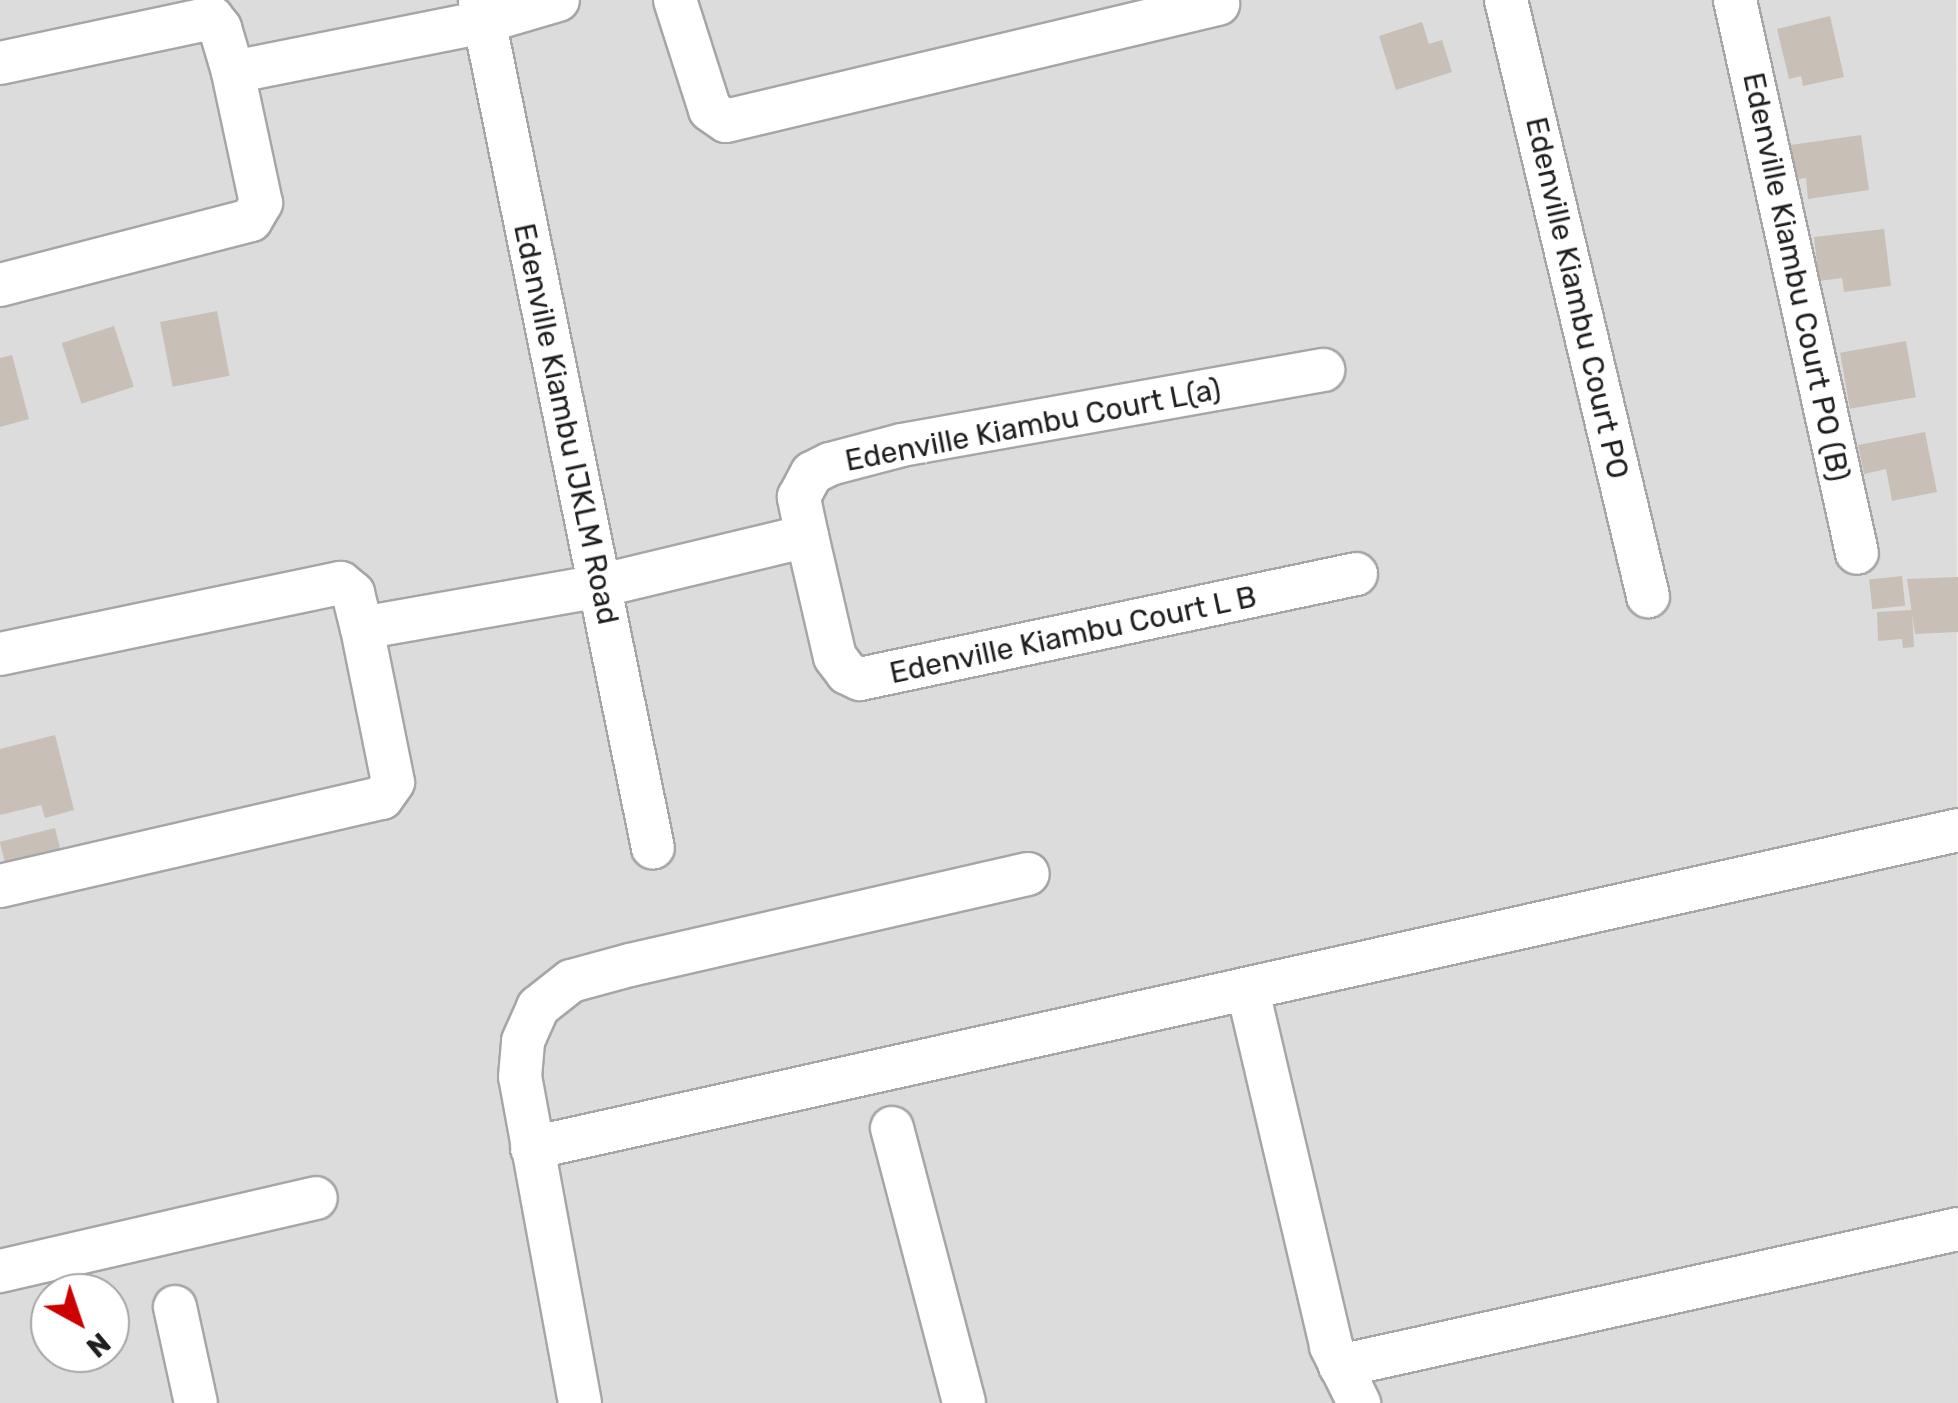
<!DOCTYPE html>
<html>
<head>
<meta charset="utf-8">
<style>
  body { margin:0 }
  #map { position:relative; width:1958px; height:1403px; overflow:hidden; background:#f0ece4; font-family:Rubik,sans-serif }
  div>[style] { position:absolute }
  .residential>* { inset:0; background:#dddcdc }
  .building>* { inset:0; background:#c8bfb7; transform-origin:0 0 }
  .roads { filter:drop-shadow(2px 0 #a6a6a6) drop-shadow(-2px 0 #a6a6a6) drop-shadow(0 2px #a6a6a6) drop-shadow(0 -2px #a6a6a6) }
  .minor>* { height:42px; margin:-21px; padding:0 21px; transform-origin:21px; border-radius:21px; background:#fff }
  span { translate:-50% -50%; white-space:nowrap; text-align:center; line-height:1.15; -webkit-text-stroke:8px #fff; paint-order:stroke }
  .street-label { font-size:30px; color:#1f1f1f }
  .north { position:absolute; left:30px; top:1273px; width:100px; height:100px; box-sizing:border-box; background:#fff; border:2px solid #a5a5a5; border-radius:50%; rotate:140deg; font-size:28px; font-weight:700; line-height:40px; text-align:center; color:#1f1f1f }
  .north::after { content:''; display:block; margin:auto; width:35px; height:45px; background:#cd0000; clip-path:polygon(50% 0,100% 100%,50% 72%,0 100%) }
</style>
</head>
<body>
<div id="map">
  <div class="residential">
    <i style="clip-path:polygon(evenodd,0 0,1956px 0,1958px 1403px,0 1403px,0 0,50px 1293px,110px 1293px,110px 1353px,50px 1353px,50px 1293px)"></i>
  </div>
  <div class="building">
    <i style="clip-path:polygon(1830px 16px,1844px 77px,1803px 86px,1801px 76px,1789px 79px,1777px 29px)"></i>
    <i style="clip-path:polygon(1422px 22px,1429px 44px,1442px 40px,1452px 72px,1396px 90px,1379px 36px)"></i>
    <i style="clip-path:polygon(1861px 135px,1869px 190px,1808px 199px,1806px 178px,1781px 181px,1777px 147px)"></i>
    <i style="clip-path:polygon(1884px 229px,1891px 286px,1844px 292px,1842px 278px,1819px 281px,1814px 237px)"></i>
    <i style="left:217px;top:311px;width:66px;height:58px;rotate:79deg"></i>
    <i style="left:114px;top:326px;width:64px;height:55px;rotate:72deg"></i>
    <i style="left:1906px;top:341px;width:57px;height:67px;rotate:80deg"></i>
    <i style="clip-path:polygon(12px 355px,29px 419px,0 427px,0 358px)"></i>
    <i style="clip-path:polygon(1925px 432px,1937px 492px,1892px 501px,1886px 469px,1864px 474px,1858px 445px)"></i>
    <i style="left:1902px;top:576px;width:30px;height:33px;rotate:84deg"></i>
    <i style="clip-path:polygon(1958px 577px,1958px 632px,1915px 634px,1907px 579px)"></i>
    <i style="clip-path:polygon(1912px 610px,1914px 647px,1903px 648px,1902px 639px,1878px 641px,1877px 612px)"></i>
    <i style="clip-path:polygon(55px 735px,74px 810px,45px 818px,41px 805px,0 815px,0 749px)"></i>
    <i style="left:55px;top:828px;width:32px;height:57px;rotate:76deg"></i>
  </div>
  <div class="roads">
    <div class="minor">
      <i style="left:480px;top:0;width:865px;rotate:78.47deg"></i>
      <i style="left:675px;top:0;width:115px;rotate:72.3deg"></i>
      <i style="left:710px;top:110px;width:19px;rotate:35deg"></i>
      <i style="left:726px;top:121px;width:506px;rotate:-13.38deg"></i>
      <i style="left:1506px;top:0;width:613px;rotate:76.6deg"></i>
      <i style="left:1735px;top:0;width:566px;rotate:77.56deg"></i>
      <i style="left:0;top:63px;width:217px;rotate:-12deg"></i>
      <i style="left:212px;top:18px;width:13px;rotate:51deg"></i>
      <i style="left:220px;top:28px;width:46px;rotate:73.5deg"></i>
      <i style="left:0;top:285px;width:259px;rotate:-14.5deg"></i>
      <i style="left:251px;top:220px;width:20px;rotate:-60deg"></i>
      <i style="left:261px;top:203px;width:134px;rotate:-102.1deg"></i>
      <i style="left:233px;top:72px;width:255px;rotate:-11.3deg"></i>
      <i style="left:483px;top:22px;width:78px;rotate:-16.3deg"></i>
      <i style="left:807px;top:536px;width:40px;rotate:-102deg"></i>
      <i style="left:799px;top:497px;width:27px;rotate:-62deg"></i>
      <i style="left:812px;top:473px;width:20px;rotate:-27deg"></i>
      <i style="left:830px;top:464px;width:74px;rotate:-14.8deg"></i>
      <i style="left:902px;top:445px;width:428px;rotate:-10.1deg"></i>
      <i style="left:0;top:654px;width:348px;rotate:-11.8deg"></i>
      <i style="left:341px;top:583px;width:16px;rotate:40deg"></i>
      <i style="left:353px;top:593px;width:36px;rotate:76deg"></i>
      <i style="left:0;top:886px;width:392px;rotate:-13deg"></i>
      <i style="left:382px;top:798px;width:19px;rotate:-55deg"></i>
      <i style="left:393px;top:782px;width:157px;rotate:-101.4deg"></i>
      <i style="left:362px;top:628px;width:241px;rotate:-10deg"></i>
      <i style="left:599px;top:586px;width:214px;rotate:-13.5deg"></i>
      <i style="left:807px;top:536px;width:124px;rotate:77deg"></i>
      <i style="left:835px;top:657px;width:20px;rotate:53deg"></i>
      <i style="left:847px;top:673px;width:14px;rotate:25deg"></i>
      <i style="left:860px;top:679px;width:507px;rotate:-11.95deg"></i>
      <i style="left:1248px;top:991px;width:365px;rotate:76.8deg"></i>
      <i style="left:1331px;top:1346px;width:64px;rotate:63.8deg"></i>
      <i style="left:892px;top:1128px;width:284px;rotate:75.3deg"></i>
      <i style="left:532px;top:1148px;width:1461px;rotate:-12.57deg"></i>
      <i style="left:0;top:1271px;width:324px;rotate:-13deg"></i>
      <i style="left:175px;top:1307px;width:98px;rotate:77.7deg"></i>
      <i style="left:1340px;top:1366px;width:633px;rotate:-12.5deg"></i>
      <i style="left:580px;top:1403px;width:331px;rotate:-100.4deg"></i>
      <i style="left:520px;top:1077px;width:36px;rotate:-85deg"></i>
      <i style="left:523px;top:1041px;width:37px;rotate:-66deg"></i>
      <i style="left:538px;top:1007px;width:42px;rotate:-38.2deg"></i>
      <i style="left:571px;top:981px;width:61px;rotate:-15.2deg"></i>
      <i style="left:630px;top:965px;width:408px;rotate:-12.9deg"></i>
    </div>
  </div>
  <div class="street-label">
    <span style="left:1796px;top:277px;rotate:78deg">Edenville Kiambu Court PO (B)</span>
    <span style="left:1577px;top:298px;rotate:77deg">Edenville Kiambu Court PO</span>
    <span style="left:566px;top:424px;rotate:78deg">Edenville Kiambu IJKLM Road</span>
    <span style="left:1033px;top:425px;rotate:-11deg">Edenville Kiambu Court L(a)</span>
    <span style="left:1073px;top:635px;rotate:-12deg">Edenville Kiambu Court L B</span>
  </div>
  <div class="north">N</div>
</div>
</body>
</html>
